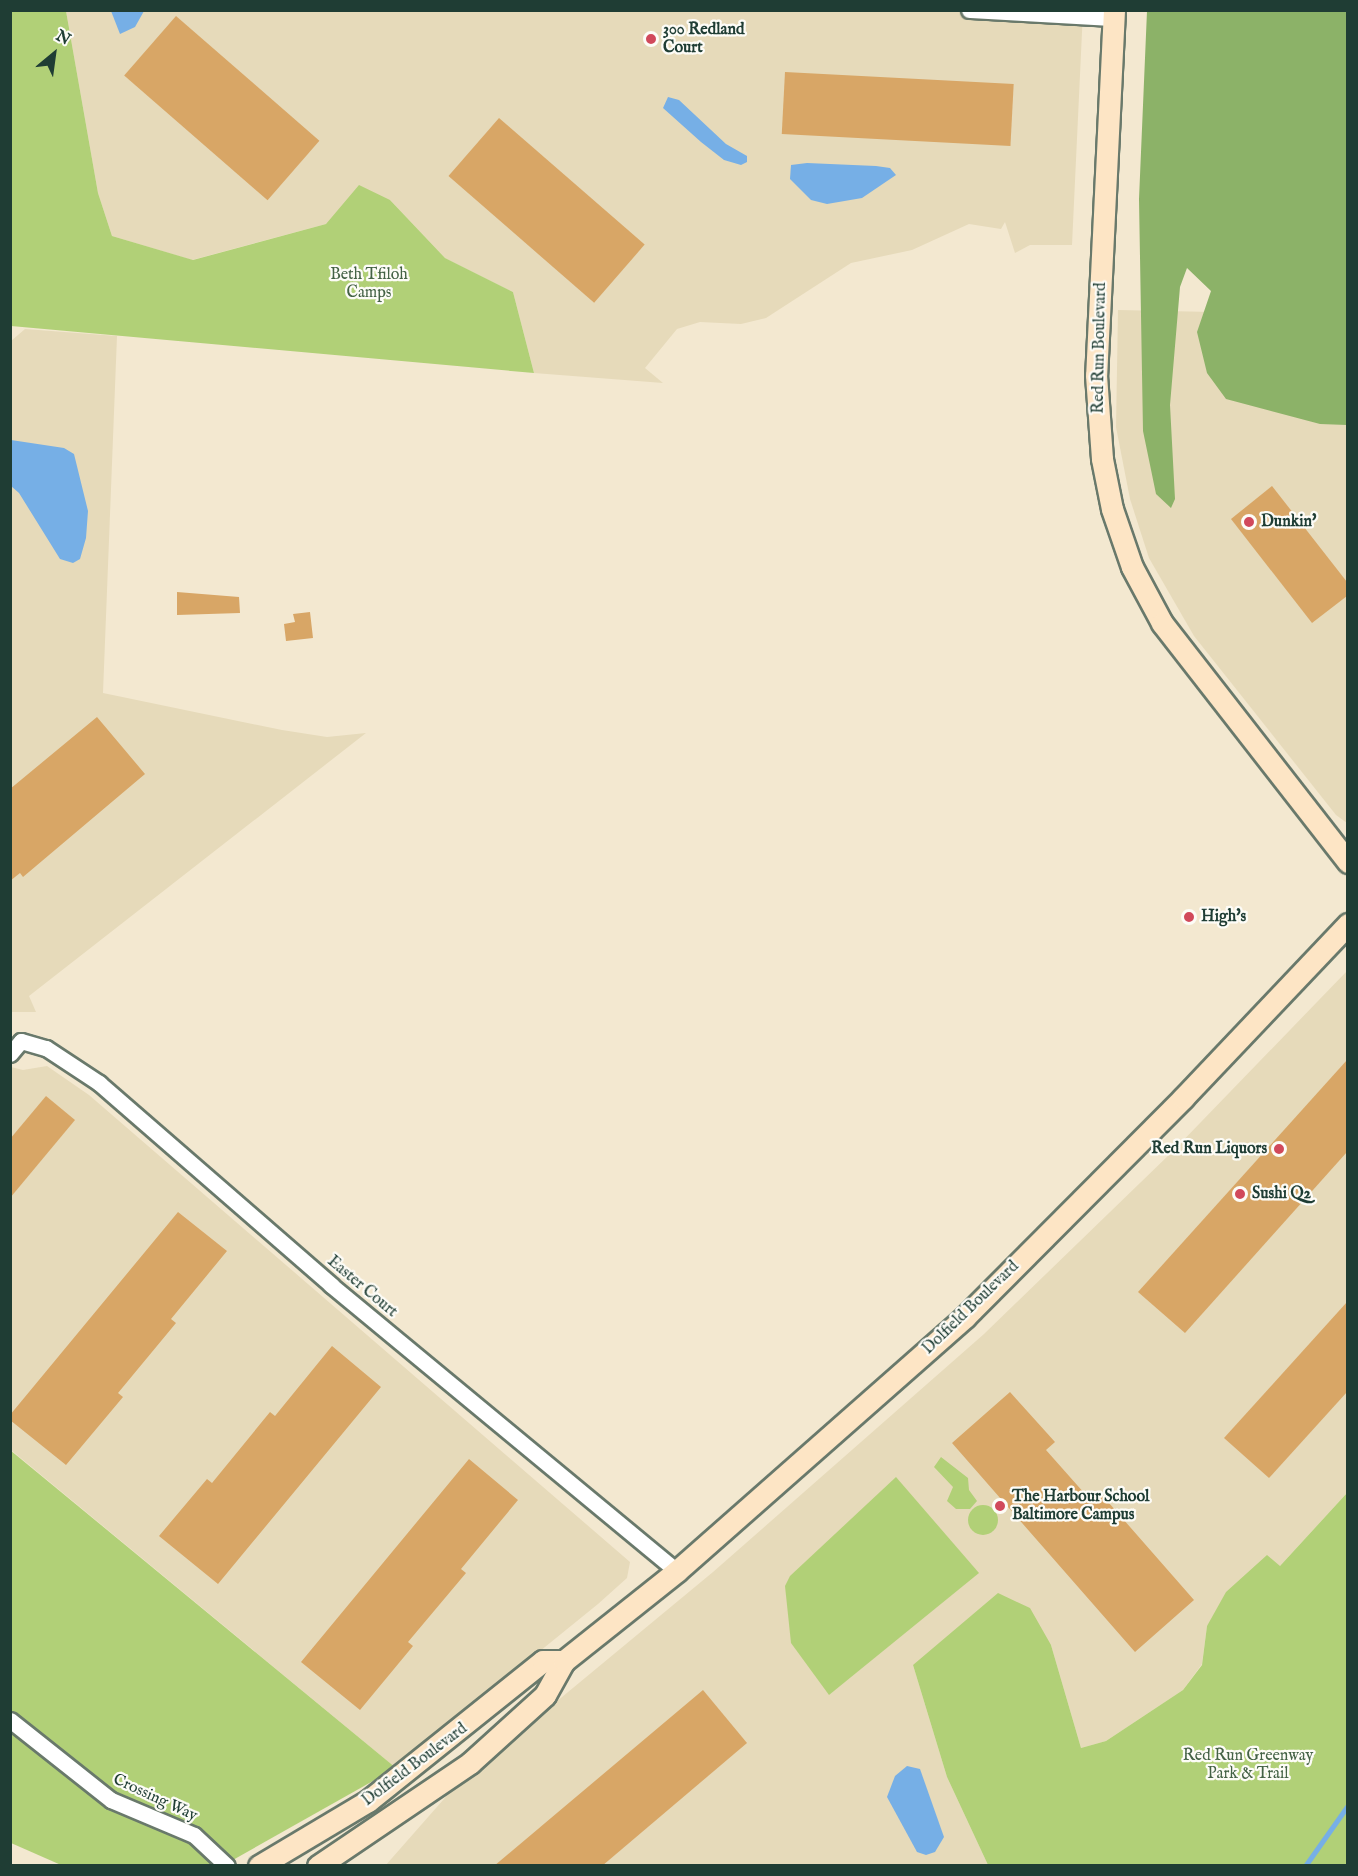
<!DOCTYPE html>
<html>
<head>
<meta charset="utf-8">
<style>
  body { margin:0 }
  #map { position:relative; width:1358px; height:1876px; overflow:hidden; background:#f3e8d0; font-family:"IM FELL English",serif }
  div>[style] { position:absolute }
  .built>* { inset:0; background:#e6daba }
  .green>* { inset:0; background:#b1d077 }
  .round { border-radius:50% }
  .forest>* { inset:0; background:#8cb268 }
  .water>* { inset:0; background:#76afe6 }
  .stream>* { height:5px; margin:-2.5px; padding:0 2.5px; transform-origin:2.5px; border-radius:2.5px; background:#76afe6 }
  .building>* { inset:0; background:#d8a666; transform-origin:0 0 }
  .roads { filter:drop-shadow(2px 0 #69796b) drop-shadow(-2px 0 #69796b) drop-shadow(0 2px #69796b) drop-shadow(0 -2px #69796b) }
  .minor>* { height:15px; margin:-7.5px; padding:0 7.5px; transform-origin:7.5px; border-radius:7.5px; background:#fff }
  .secondary>* { height:21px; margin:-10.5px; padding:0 10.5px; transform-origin:10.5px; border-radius:10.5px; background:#fde5c5 }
  .dots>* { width:16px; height:16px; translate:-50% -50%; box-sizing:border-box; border:3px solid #fdfcf7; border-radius:50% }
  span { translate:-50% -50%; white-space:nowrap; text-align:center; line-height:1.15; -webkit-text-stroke:4.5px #fdfcf7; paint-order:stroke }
  .poi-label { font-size:16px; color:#1f3d34; font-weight:700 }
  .left { translate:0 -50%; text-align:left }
  .right { translate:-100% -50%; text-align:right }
  .park-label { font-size:16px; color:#446245 }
  .street-label { font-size:16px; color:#1f3d34 }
  .frame { position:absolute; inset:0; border:12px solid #1f3d34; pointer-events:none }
  .north { position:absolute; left:24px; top:24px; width:60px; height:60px; -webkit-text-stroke:4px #fdfcf7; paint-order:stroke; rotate:29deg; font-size:16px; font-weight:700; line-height:24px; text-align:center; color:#1f3d34 }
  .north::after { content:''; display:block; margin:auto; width:21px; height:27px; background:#1f3d34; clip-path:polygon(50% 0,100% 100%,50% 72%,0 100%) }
</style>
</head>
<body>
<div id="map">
  <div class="built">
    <i style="clip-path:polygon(66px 11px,1083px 11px,1072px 245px,1030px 245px,1015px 253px,1005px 222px,1001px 229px,969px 224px,912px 250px,851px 263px,766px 318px,741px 324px,700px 322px,677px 329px,645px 368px,663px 383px,534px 373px,513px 292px,445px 258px,390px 200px,326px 224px,192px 260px,112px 236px,98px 193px)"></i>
    <i style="clip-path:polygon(1118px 310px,1347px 315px,1347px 823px,1336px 815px,1194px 636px,1149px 558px,1130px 499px,1116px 427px)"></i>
    <i style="clip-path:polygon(25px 329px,117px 336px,103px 693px,282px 730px,327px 737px,366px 733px,29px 996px,36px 1012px,11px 1012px,11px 341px)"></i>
    <i style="clip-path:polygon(1347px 971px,1347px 1493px,1280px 1566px,1207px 1626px,1202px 1664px,1183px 1690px,1106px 1741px,1081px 1748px,1051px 1645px,913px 1665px,947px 1777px,988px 1865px,385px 1866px,458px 1783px,713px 1572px,984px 1334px,1172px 1152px)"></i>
    <i style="clip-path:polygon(47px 1066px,89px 1095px,630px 1562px,627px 1578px,598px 1604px,396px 1768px,11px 1450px,11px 1067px,23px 1070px)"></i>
  </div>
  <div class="green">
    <i style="clip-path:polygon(10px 11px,66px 11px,98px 193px,112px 236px,193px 260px,326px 224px,359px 185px,390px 200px,445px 258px,513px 292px,534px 373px,11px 326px)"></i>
    <i style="clip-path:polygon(10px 1450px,396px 1768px,224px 1865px,61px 1865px,11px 1843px)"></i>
    <i style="clip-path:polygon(941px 1457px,968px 1478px,969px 1490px,977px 1501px,970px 1509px,956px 1509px,947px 1501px,953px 1487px,934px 1467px)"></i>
    <i style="clip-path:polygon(896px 1477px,979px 1573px,829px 1695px,791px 1643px,785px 1586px,790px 1576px)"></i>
    <i style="clip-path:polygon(1347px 1493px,1347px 1865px,988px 1865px,947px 1777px,913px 1665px,998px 1593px,1030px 1608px,1051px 1645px,1081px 1748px,1106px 1741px,1183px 1690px,1202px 1665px,1207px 1626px,1226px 1592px,1267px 1555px,1280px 1566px)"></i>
    <i class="round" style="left:968px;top:1505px;width:30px;height:30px"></i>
  </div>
  <div class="forest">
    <i style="clip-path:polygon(1147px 11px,1348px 11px,1347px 425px,1320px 424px,1226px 399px,1207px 373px,1197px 332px,1211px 291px,1187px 268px,1180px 287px,1170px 405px,1175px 499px,1171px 508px,1156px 494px,1143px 431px,1139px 199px)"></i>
  </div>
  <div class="water">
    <i style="clip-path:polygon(111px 11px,111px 10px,144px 11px,135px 27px,120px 34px)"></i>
    <i style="clip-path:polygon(668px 97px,679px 100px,726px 144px,747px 156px,747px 162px,741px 165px,724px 160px,701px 142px,663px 108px)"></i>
    <i style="clip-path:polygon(807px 163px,876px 166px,890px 168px,896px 175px,862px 198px,827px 204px,811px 200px,790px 179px,791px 165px)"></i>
    <i style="clip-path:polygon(11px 440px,64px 448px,74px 454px,88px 511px,86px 538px,80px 559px,73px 563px,60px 559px,19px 493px,11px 486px)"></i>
    <i style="clip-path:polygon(907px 1766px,920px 1769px,944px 1837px,935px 1852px,926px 1855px,917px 1852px,887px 1797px,895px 1776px)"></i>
  </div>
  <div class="stream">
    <i style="left:1305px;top:1866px;width:75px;rotate:-54.8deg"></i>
  </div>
  <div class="building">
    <i style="left:176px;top:16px;width:190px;height:79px;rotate:41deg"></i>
    <i style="left:785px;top:72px;width:229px;height:62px;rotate:3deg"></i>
    <i style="left:499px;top:118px;width:193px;height:77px;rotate:41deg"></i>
    <i style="clip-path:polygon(1272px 486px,1347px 582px,1347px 596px,1312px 623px,1231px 519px)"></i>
    <i style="clip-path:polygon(177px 592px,239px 597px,240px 613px,177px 615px)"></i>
    <i style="clip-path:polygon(310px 612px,313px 638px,286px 641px,284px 624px,295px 622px,293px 614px)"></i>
    <i style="clip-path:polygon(97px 717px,145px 774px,23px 877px,20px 873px,10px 881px,10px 789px)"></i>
    <i style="clip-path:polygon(1347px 1060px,1347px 1152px,1185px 1333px,1138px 1292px)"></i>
    <i style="clip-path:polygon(46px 1096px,75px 1120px,10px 1198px,10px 1139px)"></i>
    <i style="clip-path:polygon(178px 1212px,227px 1251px,171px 1319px,176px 1323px,118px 1393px,123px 1397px,66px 1465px,10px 1420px,10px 1415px)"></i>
    <i style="clip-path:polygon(1347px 1302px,1347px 1392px,1269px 1478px,1224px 1438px)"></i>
    <i style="clip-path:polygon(332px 1346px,381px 1387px,218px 1584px,159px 1536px,207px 1479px,212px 1483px,270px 1412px,275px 1416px)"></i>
    <i style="clip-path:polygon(1010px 1392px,1055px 1442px,1046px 1450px,1093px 1503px,1102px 1495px,1194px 1600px,1135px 1652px,952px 1443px)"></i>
    <i style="clip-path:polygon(469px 1459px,518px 1500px,461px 1569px,466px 1573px,408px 1642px,413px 1646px,360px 1710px,301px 1662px)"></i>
    <i style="clip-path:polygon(703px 1690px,747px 1743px,602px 1866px,494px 1866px)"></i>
  </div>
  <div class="roads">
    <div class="minor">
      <i style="left:969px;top:10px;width:144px;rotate:3.2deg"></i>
      <i style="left:10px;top:1054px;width:17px;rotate:-50deg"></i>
      <i style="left:21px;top:1041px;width:26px;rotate:16deg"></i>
      <i style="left:46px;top:1048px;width:64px;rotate:33.4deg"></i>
      <i style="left:99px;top:1083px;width:308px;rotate:41deg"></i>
      <i style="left:331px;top:1285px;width:449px;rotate:39.6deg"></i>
      <i style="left:10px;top:1720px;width:129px;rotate:38.4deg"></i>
      <i style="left:111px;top:1800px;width:90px;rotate:22.9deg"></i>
      <i style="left:194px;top:1835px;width:45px;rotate:43.2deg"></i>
    </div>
    <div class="secondary">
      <i style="left:1114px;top:10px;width:365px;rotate:92.8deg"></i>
      <i style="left:1096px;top:375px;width:84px;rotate:85.9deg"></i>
      <i style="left:1102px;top:459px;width:51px;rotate:78.7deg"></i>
      <i style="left:1112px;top:509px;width:61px;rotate:71deg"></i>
      <i style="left:1132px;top:567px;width:64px;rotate:61.8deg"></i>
      <i style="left:1162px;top:623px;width:303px;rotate:52.1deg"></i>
      <i style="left:259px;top:1866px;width:127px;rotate:-30.8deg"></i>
      <i style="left:368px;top:1801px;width:224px;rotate:-38.7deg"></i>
      <i style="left:543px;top:1661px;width:21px"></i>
      <i style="left:318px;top:1866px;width:184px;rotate:-34.1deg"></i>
      <i style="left:470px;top:1763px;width:101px;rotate:-42.2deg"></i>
      <i style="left:545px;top:1695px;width:39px;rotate:-61deg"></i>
      <i style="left:564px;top:1661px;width:144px;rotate:-38.5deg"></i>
      <i style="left:677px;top:1571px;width:384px;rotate:-41.4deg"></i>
      <i style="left:965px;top:1317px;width:309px;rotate:-45.1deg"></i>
      <i style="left:1183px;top:1098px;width:240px;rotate:-46.5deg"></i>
    </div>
  </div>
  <div class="dots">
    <i style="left:651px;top:39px;background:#d1495b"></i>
    <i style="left:1249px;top:522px;background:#d1495b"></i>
    <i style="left:1189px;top:917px;background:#d1495b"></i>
    <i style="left:1279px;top:1149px;background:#d1495b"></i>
    <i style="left:1240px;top:1194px;background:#d1495b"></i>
    <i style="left:1000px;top:1506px;background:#d1495b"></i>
  </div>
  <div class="poi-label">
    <span class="left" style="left:663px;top:39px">300 Redland<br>Court</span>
    <span class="left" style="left:1261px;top:522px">Dunkin'</span>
    <span class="left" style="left:1201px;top:917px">High's</span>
    <span class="right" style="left:1267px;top:1149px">Red Run Liquors</span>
    <span class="left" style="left:1252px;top:1194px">Sushi Q2</span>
    <span class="left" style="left:1012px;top:1506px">The Harbour School<br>Baltimore Campus</span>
  </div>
  <div class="park-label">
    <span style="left:369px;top:284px">Beth Tfiloh<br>Camps</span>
    <span style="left:1248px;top:1765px">Red Run Greenway<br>Park &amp; Trail</span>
  </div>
  <div class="street-label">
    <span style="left:1100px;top:348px;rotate:-89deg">Red Run Boulevard</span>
    <span style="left:362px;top:1287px;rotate:40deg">Easter Court</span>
    <span style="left:971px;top:1308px;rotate:-44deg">Dolfield Boulevard</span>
    <span style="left:415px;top:1765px;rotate:-37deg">Dolfield Boulevard</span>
    <span style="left:155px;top:1798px;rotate:25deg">Crossing Way</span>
  </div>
  <div class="frame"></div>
  <div class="north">N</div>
</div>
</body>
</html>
